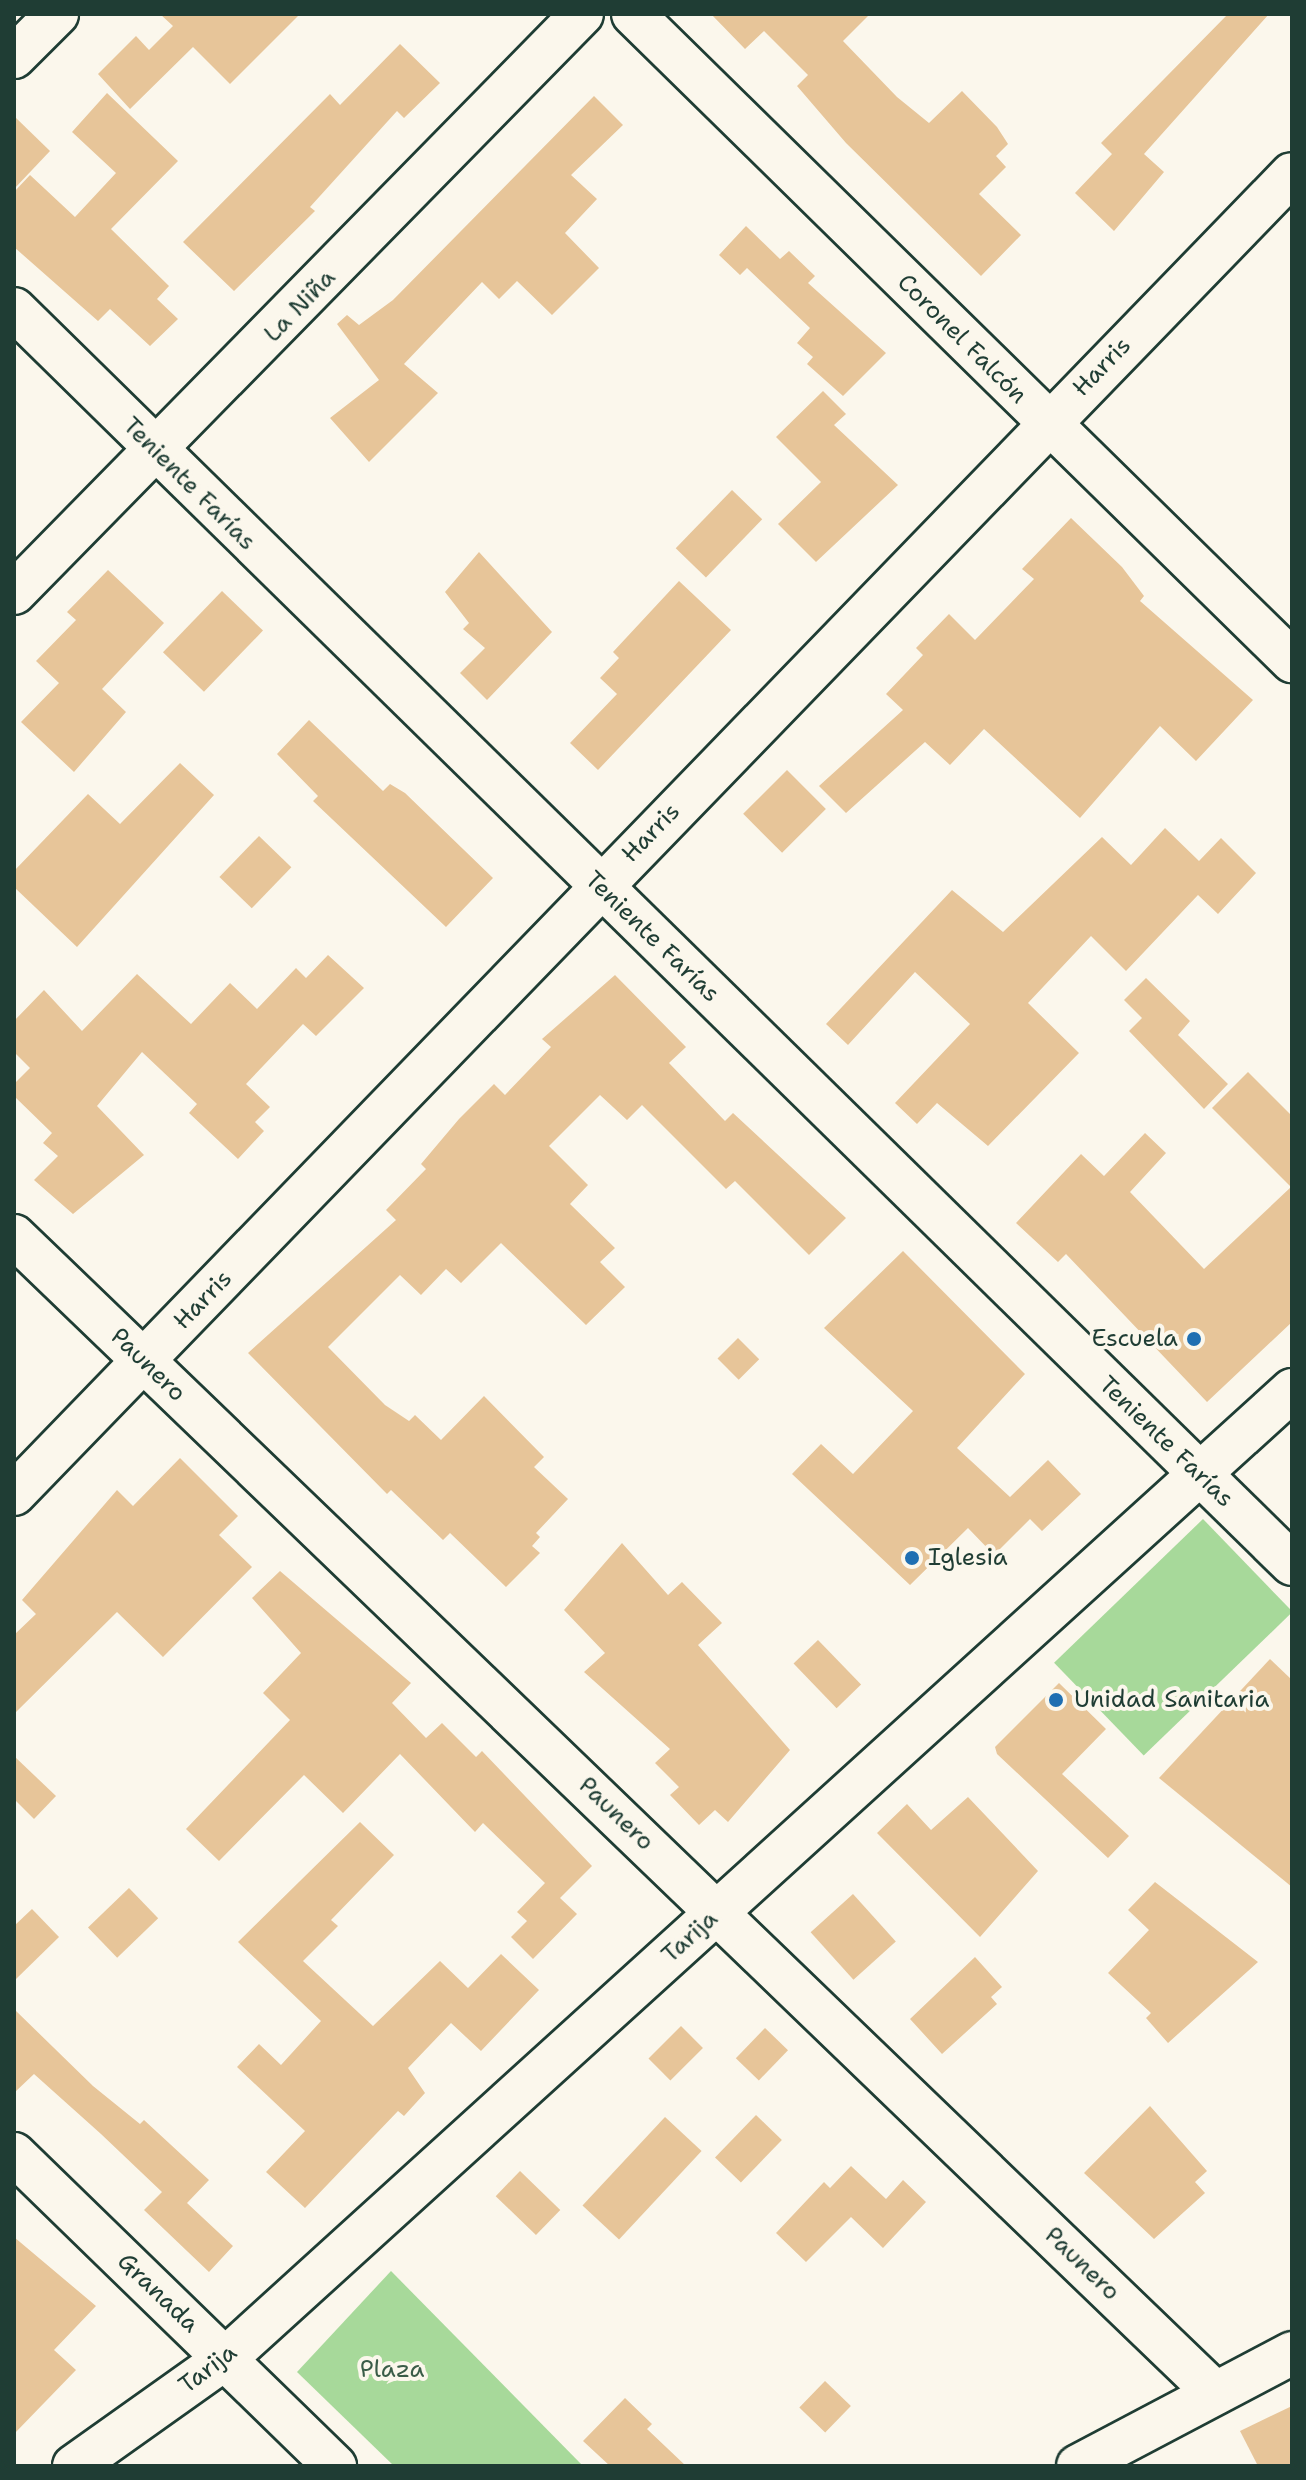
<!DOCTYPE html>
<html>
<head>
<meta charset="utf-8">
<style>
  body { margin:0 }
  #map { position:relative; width:1306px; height:2480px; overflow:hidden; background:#fbf7ec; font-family:"Shantell Sans",sans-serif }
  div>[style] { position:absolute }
  .green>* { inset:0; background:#a7d99a; transform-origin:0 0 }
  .building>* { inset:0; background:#e7c599; transform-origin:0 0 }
  .roads { filter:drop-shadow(2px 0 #1f3d34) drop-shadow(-2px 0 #1f3d34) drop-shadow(0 2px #1f3d34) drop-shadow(0 -2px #1f3d34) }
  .minor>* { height:42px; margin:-21px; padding:0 21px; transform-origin:21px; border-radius:21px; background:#fbf7ec }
  .dots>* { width:22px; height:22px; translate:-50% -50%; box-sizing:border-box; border:4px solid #fbf7ec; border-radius:50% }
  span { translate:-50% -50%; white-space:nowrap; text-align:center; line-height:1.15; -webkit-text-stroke:8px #fbf7ec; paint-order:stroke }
  .street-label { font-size:24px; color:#1f3d34 }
  .poi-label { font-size:24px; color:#1f3d34 }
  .right { translate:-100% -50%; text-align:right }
  .left { translate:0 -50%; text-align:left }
  .park-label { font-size:24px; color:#3a5c48 }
  .frame { position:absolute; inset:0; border:16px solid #1f3d34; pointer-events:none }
</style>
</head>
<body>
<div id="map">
  <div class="green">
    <i style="left:1203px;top:1519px;width:129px;height:207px;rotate:46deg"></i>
    <i style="clip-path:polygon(391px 2271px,583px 2466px,394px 2466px,297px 2372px)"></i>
  </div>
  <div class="building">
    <i style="clip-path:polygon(160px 14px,300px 14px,230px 84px,193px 47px,130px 109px,98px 74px,136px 36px,149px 50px,173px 26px)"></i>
    <i style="clip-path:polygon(711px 14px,870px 14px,843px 41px,897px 97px,929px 123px,962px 91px,997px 127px,1008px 144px,996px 156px,1006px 167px,979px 194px,1021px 235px,981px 276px,846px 143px,797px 86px,808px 75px,764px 31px,745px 49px)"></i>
    <i style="clip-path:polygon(1228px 14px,1269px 14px,1144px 154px,1164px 172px,1114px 231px,1075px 193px,1112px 154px,1101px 143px)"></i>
    <i style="clip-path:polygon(400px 44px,440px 83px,404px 118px,397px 111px,310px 207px,315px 211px,234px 291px,183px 242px,330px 94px,340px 105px)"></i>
    <i style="clip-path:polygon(107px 93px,178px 161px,111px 229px,169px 286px,157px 299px,178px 319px,150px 346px,110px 309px,98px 321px,14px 247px,14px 192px,30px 175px,75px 217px,116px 173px,72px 132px)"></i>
    <i style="clip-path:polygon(594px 96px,623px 125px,571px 175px,597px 199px,565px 233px,599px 268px,552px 315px,517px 281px,499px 299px,482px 282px,404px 364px,438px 393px,369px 462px,330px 418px,379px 380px,337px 324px,347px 315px,359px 325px,393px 300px)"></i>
    <i style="clip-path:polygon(14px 116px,50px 151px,14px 189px)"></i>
    <i style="clip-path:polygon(746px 226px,780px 259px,789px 251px,815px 276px,808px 283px,886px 353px,843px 396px,807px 364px,813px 357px,797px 343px,810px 328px,747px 268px,740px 275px,719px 255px)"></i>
    <i style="clip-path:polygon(823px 391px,846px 414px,834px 425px,898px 485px,816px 562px,778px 524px,821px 482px,776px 437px)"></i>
    <i style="left:732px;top:490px;width:42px;height:81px;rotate:44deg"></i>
    <i style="clip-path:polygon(1071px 518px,1122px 567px,1144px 596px,1140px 601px,1253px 700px,1196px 761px,1160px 726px,1080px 818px,984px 729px,950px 765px,925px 742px,846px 813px,819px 786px,903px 710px,886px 694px,923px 655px,916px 648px,949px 614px,975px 640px,1034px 579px,1022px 569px)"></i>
    <i style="clip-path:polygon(479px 552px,552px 632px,487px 700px,460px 673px,485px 648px,463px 629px,469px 623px,445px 592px)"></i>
    <i style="clip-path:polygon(108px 570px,164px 623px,102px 689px,126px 712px,74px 772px,21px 722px,59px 683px,36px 661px,76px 620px,67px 612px)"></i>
    <i style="clip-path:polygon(679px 581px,731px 630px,598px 770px,570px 743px,617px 694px,600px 678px,619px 658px,613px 652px)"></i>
    <i style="left:222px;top:591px;width:57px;height:85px;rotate:44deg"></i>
    <i style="clip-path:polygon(309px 720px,383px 791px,390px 784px,405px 793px,493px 878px,446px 927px,313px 801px,318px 796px,277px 754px)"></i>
    <i style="clip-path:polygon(180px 763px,214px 795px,77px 947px,14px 887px,14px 871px,88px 794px,120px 824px)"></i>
    <i style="left:787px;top:770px;width:55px;height:62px;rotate:45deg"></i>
    <i style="clip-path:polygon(1165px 828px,1199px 861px,1221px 838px,1256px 873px,1218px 914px,1198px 895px,1126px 971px,1091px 936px,1028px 1003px,1079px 1053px,988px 1146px,937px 1103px,917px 1124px,895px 1103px,970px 1024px,915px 972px,848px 1045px,826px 1024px,952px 890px,1003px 932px,1102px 837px,1131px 865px)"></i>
    <i style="left:259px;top:836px;width:45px;height:57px;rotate:44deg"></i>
    <i style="clip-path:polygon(328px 955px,364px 988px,316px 1036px,303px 1024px,246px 1084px,270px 1107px,255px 1122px,264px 1131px,238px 1159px,189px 1113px,197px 1104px,142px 1052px,97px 1106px,144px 1155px,73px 1214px,34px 1180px,58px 1156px,43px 1143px,52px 1133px,14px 1096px,14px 1084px,30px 1068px,14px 1052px,14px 1021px,44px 990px,82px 1031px,137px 974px,191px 1024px,230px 983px,257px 1009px,296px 968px,306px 978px)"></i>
    <i style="clip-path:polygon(615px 975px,686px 1047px,669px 1063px,725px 1121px,733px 1113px,846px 1218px,809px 1255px,735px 1181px,726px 1189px,642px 1105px,627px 1120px,600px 1095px,549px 1146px,588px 1185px,570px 1204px,615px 1248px,600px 1262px,625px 1287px,586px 1325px,501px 1243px,461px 1283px,446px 1269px,421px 1295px,400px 1275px,328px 1347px,385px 1405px,409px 1421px,415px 1415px,441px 1440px,484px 1396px,544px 1457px,534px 1467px,568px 1499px,536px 1533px,540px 1537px,532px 1546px,540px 1553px,506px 1587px,450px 1533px,443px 1540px,391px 1490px,387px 1494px,248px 1353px,396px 1220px,386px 1210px,426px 1169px,421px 1164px,459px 1119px,494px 1084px,505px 1095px,551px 1047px,542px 1039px)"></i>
    <i style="clip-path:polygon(1146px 978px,1190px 1021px,1178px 1035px,1228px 1084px,1204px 1109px,1129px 1031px,1142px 1018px,1124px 1000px)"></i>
    <i style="clip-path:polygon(1248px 1072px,1292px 1116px,1292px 1322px,1207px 1402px,1066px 1254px,1058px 1262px,1016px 1223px,1081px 1154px,1104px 1176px,1145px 1133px,1166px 1153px,1130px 1192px,1204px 1269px,1291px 1187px,1212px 1108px)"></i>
    <i style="clip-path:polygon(903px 1251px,1025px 1374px,957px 1448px,1010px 1497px,1048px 1460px,1081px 1494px,1042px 1531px,1030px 1519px,994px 1555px,968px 1528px,910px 1585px,792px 1474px,821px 1444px,853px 1474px,913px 1411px,824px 1328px)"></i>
    <i style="left:738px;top:1338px;width:30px;height:29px;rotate:45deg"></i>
    <i style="clip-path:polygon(180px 1458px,238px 1516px,219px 1535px,252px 1567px,163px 1657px,117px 1612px,14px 1714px,14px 1635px,36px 1614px,22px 1600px,117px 1490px,133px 1506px)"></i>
    <i style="clip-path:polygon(622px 1543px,668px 1595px,682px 1582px,722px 1623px,698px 1645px,790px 1750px,728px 1822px,715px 1810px,699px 1825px,670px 1795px,679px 1787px,655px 1763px,670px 1749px,584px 1672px,605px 1653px,564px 1610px)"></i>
    <i style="clip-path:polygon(280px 1571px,411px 1683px,392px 1703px,426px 1738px,442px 1723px,476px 1757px,482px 1751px,592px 1866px,560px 1898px,577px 1914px,533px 1959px,511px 1937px,527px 1921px,517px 1912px,545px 1883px,483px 1823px,475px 1832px,400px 1754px,343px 1813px,304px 1775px,219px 1861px,186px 1829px,290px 1720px,263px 1693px,301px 1653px,252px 1598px)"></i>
    <i style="left:818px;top:1640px;width:62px;height:34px;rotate:46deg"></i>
    <i style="clip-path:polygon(1270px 1659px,1292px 1680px,1292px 1887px,1159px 1778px)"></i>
    <i style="clip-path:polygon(1059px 1683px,1106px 1729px,1062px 1774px,1129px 1836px,1108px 1858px,997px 1754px,995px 1747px)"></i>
    <i style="clip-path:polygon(14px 1756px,56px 1796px,34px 1819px,14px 1799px)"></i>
    <i style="clip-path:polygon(968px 1797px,1038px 1871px,980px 1937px,877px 1833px,907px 1804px,931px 1830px)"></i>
    <i style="clip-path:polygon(360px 1822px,394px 1855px,331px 1920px,338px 1926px,303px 1961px,373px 2026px,440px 1961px,468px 1988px,501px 1954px,539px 1990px,481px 2051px,451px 2023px,408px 2068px,425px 2093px,404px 2116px,398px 2111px,305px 2208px,266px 2172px,305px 2131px,237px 2067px,259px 2044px,281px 2065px,321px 2021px,238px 1942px)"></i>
    <i style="clip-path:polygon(1155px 1882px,1258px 1962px,1168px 2043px,1146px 2018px,1151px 2013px,1108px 1973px,1149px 1930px,1128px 1910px)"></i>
    <i style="left:129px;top:1888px;width:42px;height:57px;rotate:46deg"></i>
    <i style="left:853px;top:1894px;width:64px;height:57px;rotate:48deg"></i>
    <i style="clip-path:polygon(32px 1909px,59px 1937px,14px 1981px,14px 1926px)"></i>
    <i style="clip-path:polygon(975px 1957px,1002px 1987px,991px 1997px,997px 2004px,942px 2054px,910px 2019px)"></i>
    <i style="clip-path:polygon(14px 2009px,93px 2086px,140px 2124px,144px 2120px,209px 2180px,187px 2203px,233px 2246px,209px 2272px,144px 2210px,162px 2192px,101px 2134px,34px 2074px,14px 2093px)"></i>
    <i style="left:681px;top:2026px;width:31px;height:46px;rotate:45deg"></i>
    <i style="left:765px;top:2028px;width:32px;height:42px;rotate:44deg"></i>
    <i style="clip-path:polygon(1150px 2106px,1207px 2171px,1195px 2182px,1205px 2193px,1154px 2239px,1084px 2173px)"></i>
    <i style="left:756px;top:2115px;width:36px;height:59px;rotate:44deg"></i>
    <i style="left:665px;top:2117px;width:50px;height:121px;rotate:43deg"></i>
    <i style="clip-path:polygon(851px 2166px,886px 2199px,903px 2180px,926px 2202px,883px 2248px,851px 2217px,806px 2262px,776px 2233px,824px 2182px,830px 2188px)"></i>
    <i style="left:520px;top:2171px;width:56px;height:35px;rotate:44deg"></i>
    <i style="clip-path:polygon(14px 2237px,96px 2306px,54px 2350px,76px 2370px,14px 2434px)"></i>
    <i style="left:825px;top:2381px;width:36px;height:37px;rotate:44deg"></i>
    <i style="clip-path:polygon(625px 2398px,652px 2424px,647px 2429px,686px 2466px,610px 2466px,583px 2441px)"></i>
    <i style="clip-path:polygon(1292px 2406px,1292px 2466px,1258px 2466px,1240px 2431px)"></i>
  </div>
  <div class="roads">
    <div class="minor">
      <i style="left:633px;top:14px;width:924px;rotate:44.47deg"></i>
      <i style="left:14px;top:57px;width:61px;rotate:-45deg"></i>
      <i style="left:14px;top:309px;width:1791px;rotate:44.48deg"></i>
      <i style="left:14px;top:593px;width:811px;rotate:-45.55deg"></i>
      <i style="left:14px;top:1236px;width:1668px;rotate:43.93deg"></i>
      <i style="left:14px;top:1494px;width:1837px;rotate:-45.93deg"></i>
      <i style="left:14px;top:2154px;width:448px;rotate:44.2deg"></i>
      <i style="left:74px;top:2466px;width:186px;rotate:-35.4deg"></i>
      <i style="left:226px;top:2358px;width:1440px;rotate:-42.24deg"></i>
      <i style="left:1078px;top:2466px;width:242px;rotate:-27.8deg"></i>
    </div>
  </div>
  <div class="dots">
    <i style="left:1194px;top:1339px;background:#1f6fb2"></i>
    <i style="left:912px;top:1558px;background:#1f6fb2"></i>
    <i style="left:1056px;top:1700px;background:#1f6fb2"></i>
  </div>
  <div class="street-label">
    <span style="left:300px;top:306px;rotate:-46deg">La Niña</span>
    <span style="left:962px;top:339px;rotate:45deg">Coronel Falcón</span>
    <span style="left:1102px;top:367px;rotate:-46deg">Harris</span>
    <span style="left:189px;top:484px;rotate:45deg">Teniente Farías</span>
    <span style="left:651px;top:833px;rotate:-46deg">Harris</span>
    <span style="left:652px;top:937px;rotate:44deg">Teniente Farías</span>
    <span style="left:203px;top:1300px;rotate:-46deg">Harris</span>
    <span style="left:148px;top:1365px;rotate:44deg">Paunero</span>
    <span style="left:1166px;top:1442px;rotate:44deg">Teniente Farías</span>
    <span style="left:616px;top:1814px;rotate:44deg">Paunero</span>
    <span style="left:690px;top:1937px;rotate:-42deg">Tarija</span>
    <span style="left:1082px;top:2264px;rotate:44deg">Paunero</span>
    <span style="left:158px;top:2293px;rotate:44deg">Granada</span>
    <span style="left:208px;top:2369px;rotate:-37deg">Tarija</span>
  </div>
  <div class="poi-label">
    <span class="right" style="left:1178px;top:1339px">Escuela</span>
    <span class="left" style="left:928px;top:1558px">Iglesia</span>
    <span class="left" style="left:1074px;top:1700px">Unidad Sanitaria</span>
  </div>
  <div class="park-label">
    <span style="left:392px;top:2370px">Plaza</span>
  </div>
  <div class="frame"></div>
</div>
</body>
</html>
